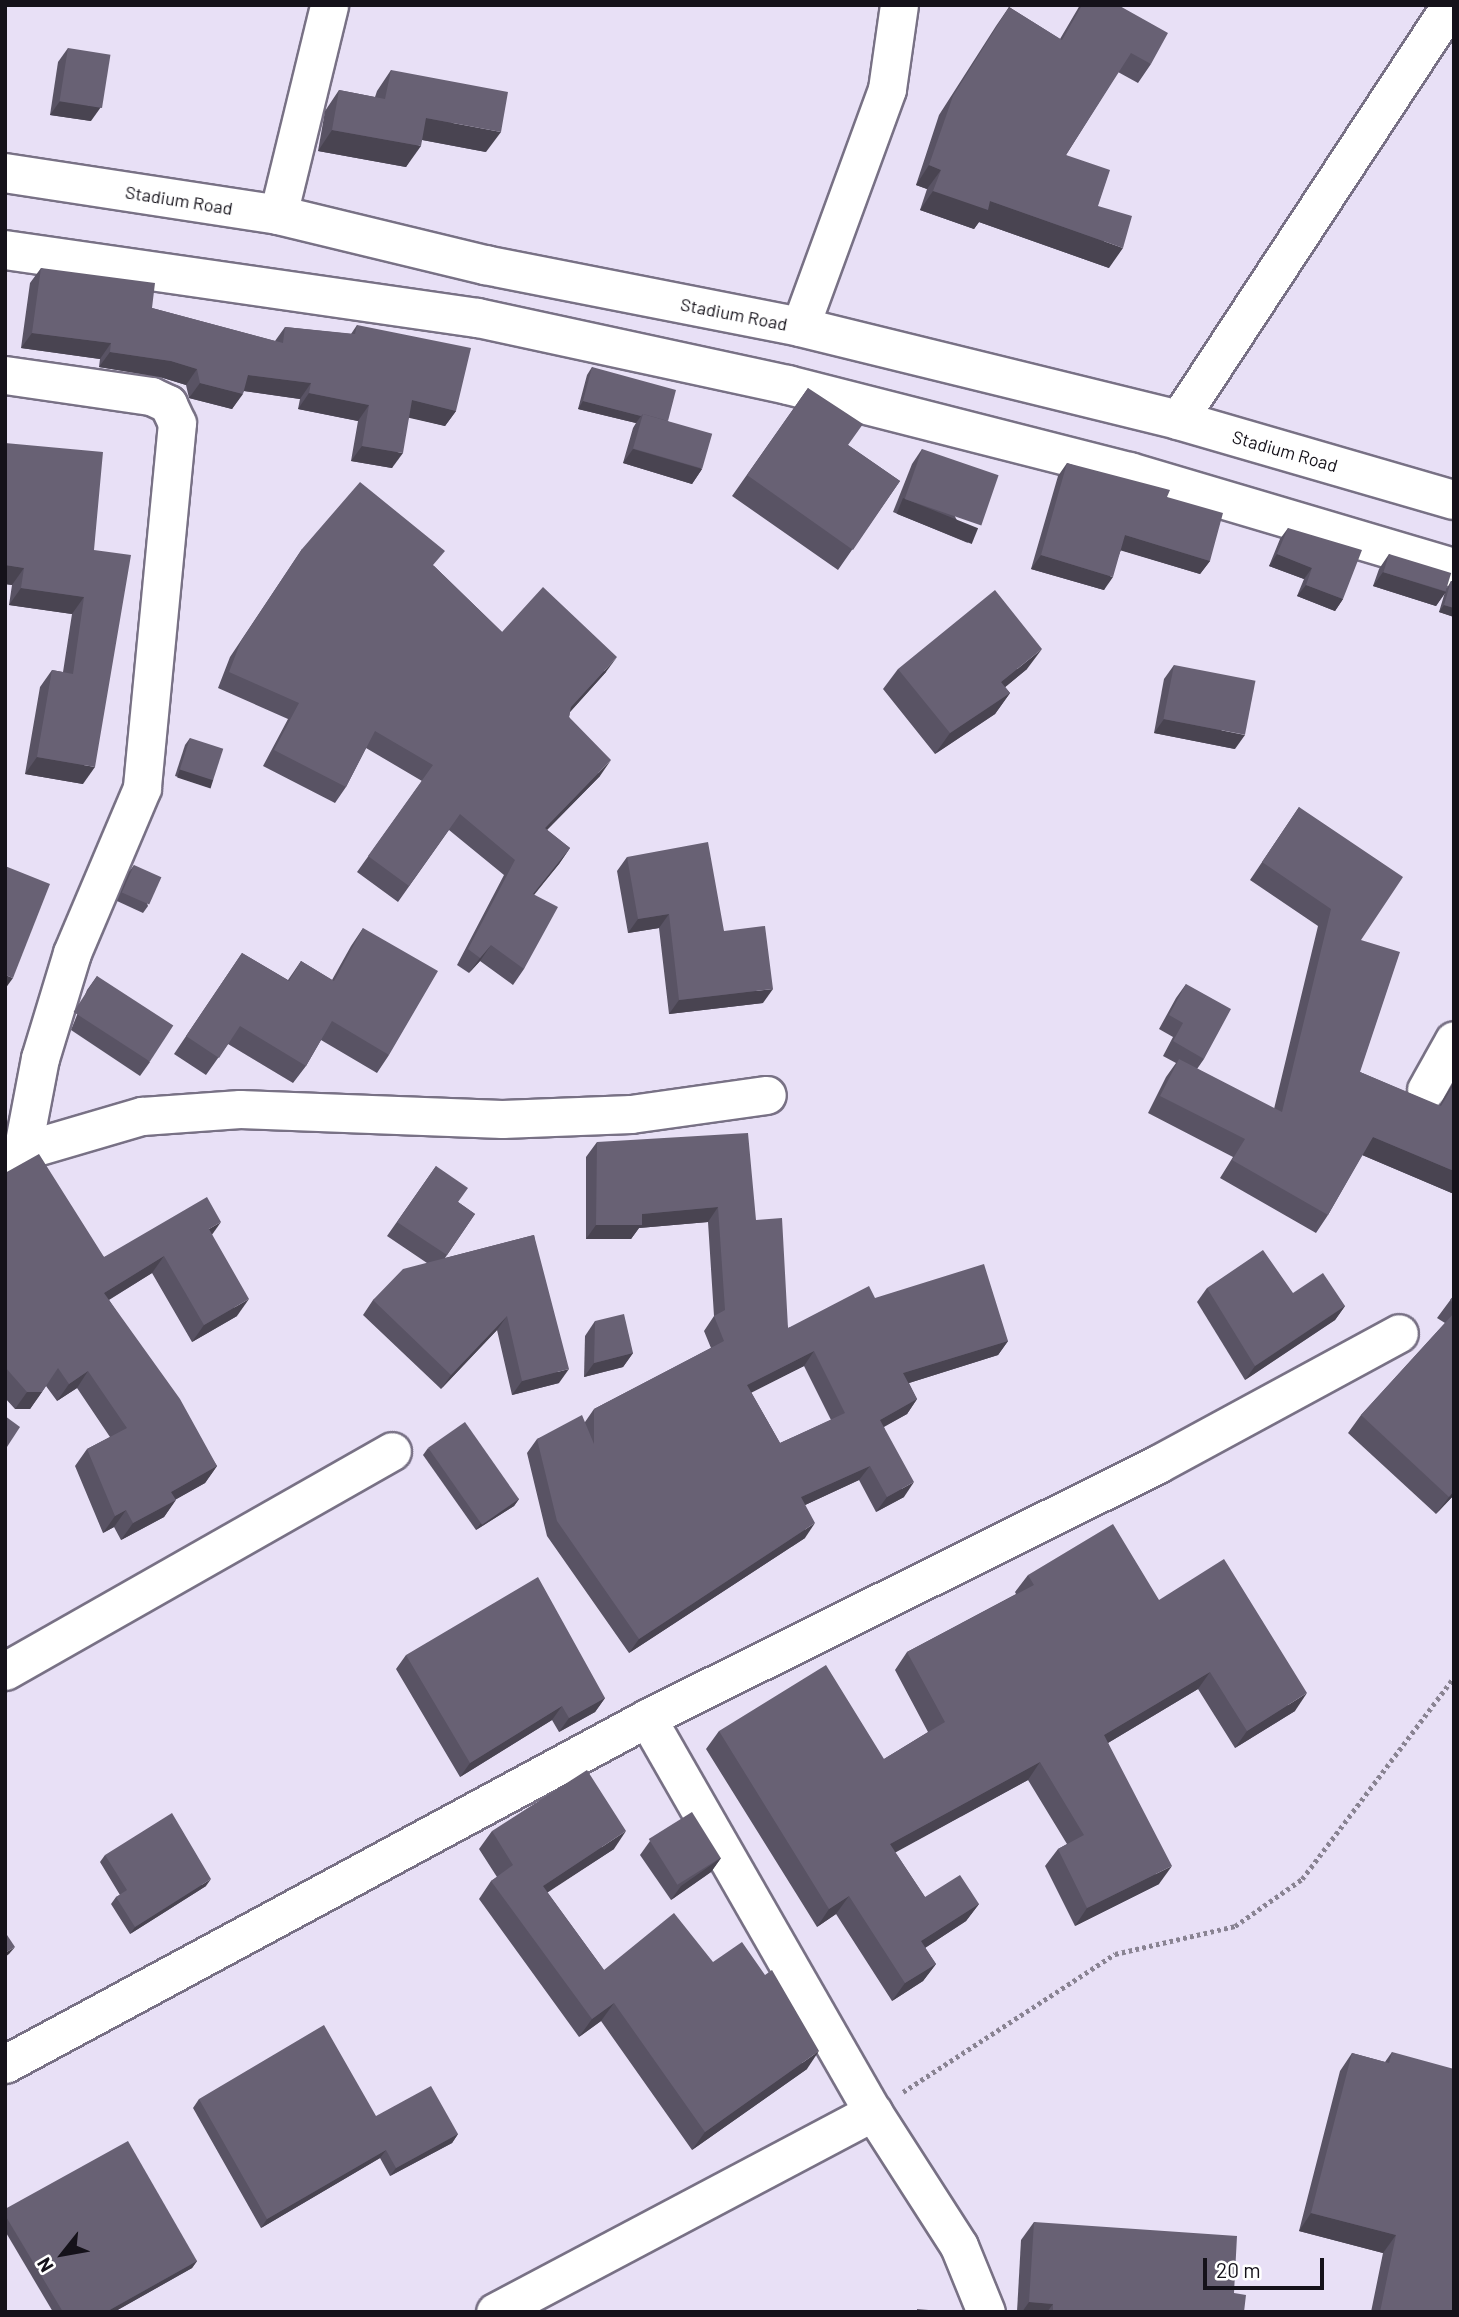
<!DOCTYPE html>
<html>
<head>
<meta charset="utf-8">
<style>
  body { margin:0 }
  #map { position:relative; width:1459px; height:2317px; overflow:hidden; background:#e8e0f6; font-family:Barlow,sans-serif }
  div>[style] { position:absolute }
  .path>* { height:4.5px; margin-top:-2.25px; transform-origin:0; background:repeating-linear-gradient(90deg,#898392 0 3.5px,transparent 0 7px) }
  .roads { filter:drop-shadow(2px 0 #787185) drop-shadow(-2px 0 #787185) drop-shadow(0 2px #787185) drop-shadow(0 -2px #787185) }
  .minor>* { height:37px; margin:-18.5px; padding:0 18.5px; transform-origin:18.5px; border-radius:18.5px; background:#fff }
  .primary>* { height:38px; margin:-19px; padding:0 19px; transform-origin:19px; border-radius:19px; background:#fff }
  .wall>* { inset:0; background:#595364 }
  .shaded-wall>* { inset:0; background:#494451; transform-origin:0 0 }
  .building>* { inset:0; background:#686174; transform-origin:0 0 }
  span { translate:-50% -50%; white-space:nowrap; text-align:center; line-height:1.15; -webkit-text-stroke:5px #fff; paint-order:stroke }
  .street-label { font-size:18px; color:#15121a }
  .frame { position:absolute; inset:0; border:7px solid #15121a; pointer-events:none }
  .north { position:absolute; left:28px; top:2219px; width:70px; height:70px; -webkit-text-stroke:5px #fff; paint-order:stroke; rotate:239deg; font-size:19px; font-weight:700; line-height:28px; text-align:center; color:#15121a }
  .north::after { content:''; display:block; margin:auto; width:24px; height:32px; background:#15121a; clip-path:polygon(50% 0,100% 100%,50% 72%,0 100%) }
  .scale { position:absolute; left:1203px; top:2258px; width:121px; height:32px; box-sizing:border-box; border:4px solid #15121a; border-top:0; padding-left:9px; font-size:21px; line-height:24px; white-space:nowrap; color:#15121a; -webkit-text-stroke:5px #fff; paint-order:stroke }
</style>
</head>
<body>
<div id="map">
  <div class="path">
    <i style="left:903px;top:2092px;width:253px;rotate:-33.1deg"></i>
    <i style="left:1115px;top:1954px;width:123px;rotate:-13.1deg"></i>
    <i style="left:1235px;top:1926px;width:82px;rotate:-35deg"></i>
    <i style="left:1302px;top:1879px;width:253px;rotate:-53deg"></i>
  </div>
  <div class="roads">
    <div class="minor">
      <i style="left:278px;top:215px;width:216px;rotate:-76.3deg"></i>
      <i style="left:800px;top:327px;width:253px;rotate:-69.9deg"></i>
      <i style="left:887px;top:89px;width:85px;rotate:-81.9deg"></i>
      <i style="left:5px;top:375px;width:148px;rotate:8.2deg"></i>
      <i style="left:151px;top:396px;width:19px;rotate:25deg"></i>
      <i style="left:168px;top:404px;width:21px;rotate:65deg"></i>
      <i style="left:177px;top:423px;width:367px;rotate:95.5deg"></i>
      <i style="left:142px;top:788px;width:179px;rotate:113deg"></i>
      <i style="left:72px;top:953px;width:110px;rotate:106.9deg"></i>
      <i style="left:40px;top:1058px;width:91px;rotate:100.8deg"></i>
      <i style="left:1178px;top:420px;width:497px;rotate:-56.7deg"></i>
      <i style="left:1426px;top:1090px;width:57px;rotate:-60.8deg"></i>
      <i style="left:5px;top:1156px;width:143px;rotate:-16.3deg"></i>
      <i style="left:142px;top:1116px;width:98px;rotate:-4.1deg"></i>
      <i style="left:240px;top:1109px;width:262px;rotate:2.2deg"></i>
      <i style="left:502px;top:1119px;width:129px;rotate:-2.2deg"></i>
      <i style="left:631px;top:1114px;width:137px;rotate:-8deg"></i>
      <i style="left:5px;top:1671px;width:445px;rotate:-29.6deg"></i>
      <i style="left:647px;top:1718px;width:454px;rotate:60.2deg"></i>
      <i style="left:873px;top:2112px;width:159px;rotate:57.3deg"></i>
      <i style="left:959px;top:2246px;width:71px;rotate:67.8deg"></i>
      <i style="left:5px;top:2064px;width:729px;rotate:-28.32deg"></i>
      <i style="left:647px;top:1718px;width:571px;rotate:-26.43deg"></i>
      <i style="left:1158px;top:1464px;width:274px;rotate:-28.5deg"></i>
      <i style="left:495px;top:2312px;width:428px;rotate:-27.9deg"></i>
    </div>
    <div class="primary">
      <i style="left:5px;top:173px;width:276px;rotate:8.7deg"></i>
      <i style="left:278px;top:215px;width:213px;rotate:13.6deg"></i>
      <i style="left:485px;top:265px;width:321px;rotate:11.1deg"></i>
      <i style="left:800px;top:327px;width:389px;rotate:13.8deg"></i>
      <i style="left:1178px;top:420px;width:287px;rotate:16.2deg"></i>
      <i style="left:5px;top:250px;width:478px;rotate:8.2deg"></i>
      <i style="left:478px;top:318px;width:317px;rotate:12.2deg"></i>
      <i style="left:788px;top:385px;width:353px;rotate:14.3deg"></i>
      <i style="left:1130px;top:472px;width:338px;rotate:16.5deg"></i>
    </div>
  </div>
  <div class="wall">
    <i style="clip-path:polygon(1080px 5px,1118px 5px,1151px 64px,1138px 83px,1118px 72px,1066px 155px,1098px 206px,1109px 268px,979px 222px,974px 229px,920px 210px,927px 189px,916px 185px,939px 115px,996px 26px,1009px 7px,1060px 39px)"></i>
    <i style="clip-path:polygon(68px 48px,91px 121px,50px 115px,58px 62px)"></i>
    <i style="clip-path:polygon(391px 70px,486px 152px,422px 140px,406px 167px,318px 151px,325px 111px,339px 90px,375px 97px,377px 91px)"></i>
    <i style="clip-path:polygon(41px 268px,152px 308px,275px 341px,285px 327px,351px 334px,357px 325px,456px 411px,445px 426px,409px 417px,392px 468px,351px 461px,358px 421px,298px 409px,300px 399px,244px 391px,232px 409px,189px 398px,186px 385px,160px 377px,99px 367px,100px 359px,21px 348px,30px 283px)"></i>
    <i style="clip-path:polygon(592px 367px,668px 421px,702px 469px,692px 484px,623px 463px,633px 428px,636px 423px,578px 409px,587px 375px)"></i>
    <i style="clip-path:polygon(808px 388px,848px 445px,900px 481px,838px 570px,732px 496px)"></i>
    <i style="clip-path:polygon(5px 443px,94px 550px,83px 784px,25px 774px,40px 687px,52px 670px,63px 672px,72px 614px,9px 605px,12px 585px,5px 584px)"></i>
    <i style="clip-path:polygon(922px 449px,968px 543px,893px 512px,912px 464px)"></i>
    <i style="clip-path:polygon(1067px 463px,1167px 497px,1210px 561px,1200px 574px,1121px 550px,1104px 590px,1031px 569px,1058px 476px)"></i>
    <i style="clip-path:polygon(1288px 528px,1343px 599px,1335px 611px,1297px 596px,1304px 579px,1269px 566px,1280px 539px)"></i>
    <i style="clip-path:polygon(302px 549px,434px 566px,502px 632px,606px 672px,570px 712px,569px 717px,600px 776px,547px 830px,570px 848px,559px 864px,534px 894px,524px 969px,513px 985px,480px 961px,469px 973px,457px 965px,504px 875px,449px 830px,398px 902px,357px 872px,422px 781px,366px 748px,346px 787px,335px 803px,263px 766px,288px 719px,218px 688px,230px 657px)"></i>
    <i style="clip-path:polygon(1389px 554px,1447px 588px,1451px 581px,1454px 581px,1454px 617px,1439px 612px,1445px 592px,1436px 606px,1373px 586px,1379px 569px)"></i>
    <i style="clip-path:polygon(1174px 665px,1235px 749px,1154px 733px,1164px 679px)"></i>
    <i style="clip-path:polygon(898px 669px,1027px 669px,1005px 687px,1010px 693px,995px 714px,935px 754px,883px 689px)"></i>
    <i style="clip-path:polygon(190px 738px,213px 780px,208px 787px,175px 776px,185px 745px)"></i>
    <i style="clip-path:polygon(1299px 807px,1361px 940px,1360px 1072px,1439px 1106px,1454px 1081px,1454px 1194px,1362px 1155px,1328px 1215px,1316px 1233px,1220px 1178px,1233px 1157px,1148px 1113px,1166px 1077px,1176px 1063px,1163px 1056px,1173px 1037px,1159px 1029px,1176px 998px,1186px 984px,1204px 1059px,1197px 1069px,1274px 1109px,1318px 926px,1250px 880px)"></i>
    <i style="clip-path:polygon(627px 857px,724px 931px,763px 1003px,669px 1014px,659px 928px,628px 933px,617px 871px)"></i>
    <i style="clip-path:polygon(134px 865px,148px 906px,143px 913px,117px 901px,129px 872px)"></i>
    <i style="clip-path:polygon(363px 928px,389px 1055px,377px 1073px,321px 1040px,306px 1066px,293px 1083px,228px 1044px,206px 1075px,174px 1054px,242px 953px,288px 980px,301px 961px,332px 980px,351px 946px)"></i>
    <i style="clip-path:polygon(97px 976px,150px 1062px,140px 1076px,71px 1030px,87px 990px)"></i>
    <i style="clip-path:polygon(evenodd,597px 1142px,756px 1220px,788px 1328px,875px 1298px,1008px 1341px,998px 1355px,909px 1383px,917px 1399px,907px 1414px,884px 1427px,904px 1497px,876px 1512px,859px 1480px,805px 1505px,805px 1538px,629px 1653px,547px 1536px,527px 1453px,537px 1439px,585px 1422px,594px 1409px,711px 1348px,704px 1331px,714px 1316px,708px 1222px,639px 1228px,631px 1239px,586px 1239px,586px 1157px,597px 1142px,804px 1366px,831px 1420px,780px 1443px,751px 1392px,804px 1366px)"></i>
    <i style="clip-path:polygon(436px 1166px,458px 1202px,475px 1214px,445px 1258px,534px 1235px,559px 1383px,512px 1395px,497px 1330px,441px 1389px,363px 1315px,373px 1300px,427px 1263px,387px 1236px)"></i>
    <i style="clip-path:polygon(5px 1173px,104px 1257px,212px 1235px,237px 1316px,192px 1342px,152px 1273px,109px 1300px,217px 1466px,205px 1483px,176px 1499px,164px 1517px,121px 1540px,114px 1527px,103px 1533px,75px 1466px,87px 1449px,110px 1437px,77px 1388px,57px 1401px,46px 1386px,30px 1409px,15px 1409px,5px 1398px)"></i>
    <i style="clip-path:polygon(1207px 1288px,1293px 1293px,1345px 1306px,1335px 1320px,1245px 1380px,1197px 1302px)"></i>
    <i style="clip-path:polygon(1454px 1295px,1454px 1495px,1436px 1514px,1348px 1433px,1361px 1415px,1445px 1323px,1437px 1318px)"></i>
    <i style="clip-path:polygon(595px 1321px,633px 1353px,623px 1367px,584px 1377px,585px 1336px)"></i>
    <i style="clip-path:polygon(428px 1448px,519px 1499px,514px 1506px,476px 1530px,423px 1455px)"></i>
    <i style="clip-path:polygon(1028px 1575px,1159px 1600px,1295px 1711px,1235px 1748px,1198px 1689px,1108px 1743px,1159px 1884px,1075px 1926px,1045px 1866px,1058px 1849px,1067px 1844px,1028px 1780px,895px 1852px,925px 1897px,979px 1904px,966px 1921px,925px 1948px,936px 1964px,923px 1981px,892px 2001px,836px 1914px,817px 1927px,706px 1749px,719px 1731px,884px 1759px,928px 1732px,895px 1670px,907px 1652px,1016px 1594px,1015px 1592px)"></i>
    <i style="clip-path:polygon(406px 1655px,605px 1698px,595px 1712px,559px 1732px,552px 1720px,460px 1777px,396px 1669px)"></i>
    <i style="clip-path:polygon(492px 1831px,614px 1849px,547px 1892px,604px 1970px,713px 1962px,807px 2069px,692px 2150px,601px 2021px,579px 2037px,479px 1899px,491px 1881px,497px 1877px,479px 1849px)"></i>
    <i style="clip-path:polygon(650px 1841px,721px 1858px,711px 1872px,671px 1900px,640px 1855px)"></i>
    <i style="clip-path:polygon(105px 1855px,206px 1886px,130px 1934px,111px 1904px,116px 1897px,120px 1895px,100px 1862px)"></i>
    <i style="clip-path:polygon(1392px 2052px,1454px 2312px,1371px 2312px,1383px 2253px,1299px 2231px,1340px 2071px,1352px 2053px,1385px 2062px)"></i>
    <i style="clip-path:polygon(199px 2099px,376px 2116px,458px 2134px,452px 2143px,390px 2176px,380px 2158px,261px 2228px,193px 2108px)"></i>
    <i style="clip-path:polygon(5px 2209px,197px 2261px,192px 2268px,114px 2312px,53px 2312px,5px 2231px)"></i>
    <i style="clip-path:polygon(1034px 2222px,1234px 2293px,1244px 2312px,1017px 2312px,1021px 2240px)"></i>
  </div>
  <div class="shaded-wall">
    <i style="clip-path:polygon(60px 101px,101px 107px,91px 121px,50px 115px)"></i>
    <i style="clip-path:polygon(426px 118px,501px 132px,486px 152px,412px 138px)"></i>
    <i style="clip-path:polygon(332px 130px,421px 146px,406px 167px,318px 151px)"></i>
    <i style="clip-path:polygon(929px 165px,941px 170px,927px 189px,916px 185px)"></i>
    <i style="clip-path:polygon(933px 191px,990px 201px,1123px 248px,1109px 268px,979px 222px,974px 229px,920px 210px)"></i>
    <i style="clip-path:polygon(32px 333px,111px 343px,100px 359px,21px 348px)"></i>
    <i style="clip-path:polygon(110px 352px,171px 361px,197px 369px,186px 385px,160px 377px,99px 367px)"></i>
    <i style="clip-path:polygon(248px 375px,311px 383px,300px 399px,237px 390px)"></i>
    <i style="clip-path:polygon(200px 383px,243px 394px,232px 409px,189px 398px)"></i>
    <i style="clip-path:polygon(309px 393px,369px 405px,358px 421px,298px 409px)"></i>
    <i style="clip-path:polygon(412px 400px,456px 411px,445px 426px,401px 416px)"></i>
    <i style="clip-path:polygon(583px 401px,641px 416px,636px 423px,578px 409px)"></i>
    <i style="clip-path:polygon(362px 446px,403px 453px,392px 468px,351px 461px)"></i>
    <i style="clip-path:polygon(633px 449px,702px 469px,692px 484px,623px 463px)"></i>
    <i style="left:903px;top:498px;width:81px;height:17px;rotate:22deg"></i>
    <i style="clip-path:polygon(1125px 535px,1210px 561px,1200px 574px,1116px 549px)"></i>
    <i style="clip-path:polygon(1277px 554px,1312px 568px,1304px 579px,1269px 566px)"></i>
    <i style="clip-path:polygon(1041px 555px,1113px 577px,1104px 590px,1031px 569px)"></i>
    <i style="clip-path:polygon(5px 565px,24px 568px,12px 585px,5px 584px)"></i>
    <i style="clip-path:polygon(1383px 572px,1446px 592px,1436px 606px,1373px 586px)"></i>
    <i style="clip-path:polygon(1306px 585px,1343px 599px,1335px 611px,1297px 596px)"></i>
    <i style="clip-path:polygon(21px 588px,84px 597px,72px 614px,9px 605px)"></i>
    <i style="clip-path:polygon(1444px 605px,1454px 608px,1454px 617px,1439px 612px)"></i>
    <i style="clip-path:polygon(1042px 649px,1027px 669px,986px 703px,1001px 682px)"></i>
    <i style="clip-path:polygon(617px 657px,606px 672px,560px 723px,571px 707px)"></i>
    <i style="clip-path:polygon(1010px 693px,995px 714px,935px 754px,950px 733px)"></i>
    <i style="clip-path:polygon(1164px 719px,1245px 735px,1235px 749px,1154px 733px)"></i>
    <i style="clip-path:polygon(37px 757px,95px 767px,83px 784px,25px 774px)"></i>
    <i style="clip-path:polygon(611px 760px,600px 776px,534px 843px,545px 828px)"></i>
    <i style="left:180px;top:769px;width:35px;height:9px;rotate:18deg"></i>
    <i style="clip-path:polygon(570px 848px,559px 864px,522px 910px,533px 894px)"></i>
    <i style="clip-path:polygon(669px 914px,659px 928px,628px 933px,638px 919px)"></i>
    <i style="clip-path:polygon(491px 945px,480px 961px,469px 973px,480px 958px)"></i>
    <i style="clip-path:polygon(5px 975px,13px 978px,5px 989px)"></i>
    <i style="clip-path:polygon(773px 989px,763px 1003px,669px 1014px,679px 1000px)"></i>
    <i style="clip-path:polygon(1373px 1137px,1454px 1171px,1454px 1194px,1360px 1154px)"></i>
    <i style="clip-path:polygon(718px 1207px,708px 1222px,639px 1228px,631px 1239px,586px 1239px,596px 1225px,642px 1214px)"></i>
    <i style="clip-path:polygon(221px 1222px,209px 1239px,209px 1229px)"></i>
    <i style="clip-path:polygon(164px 1256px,152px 1273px,92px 1310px,104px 1293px)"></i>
    <i style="clip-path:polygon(249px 1299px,237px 1316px,192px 1342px,204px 1325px)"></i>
    <i style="clip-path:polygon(1345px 1306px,1335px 1320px,1245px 1380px,1255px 1366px)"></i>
    <i style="clip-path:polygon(507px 1316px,497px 1330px,441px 1389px,451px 1375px)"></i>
    <i style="clip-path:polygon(1008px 1341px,998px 1355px,893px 1388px,903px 1373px)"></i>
    <i style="clip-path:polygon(814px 1351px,804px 1366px,737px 1400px,747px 1385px)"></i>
    <i style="clip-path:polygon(633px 1353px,623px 1367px,584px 1377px,594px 1363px)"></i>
    <i style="clip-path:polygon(569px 1369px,559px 1383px,512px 1395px,522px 1381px)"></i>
    <i style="clip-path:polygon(88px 1371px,77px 1388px,57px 1401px,69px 1384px)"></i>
    <i style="clip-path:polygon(27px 1392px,42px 1392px,30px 1409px,15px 1409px)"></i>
    <i style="clip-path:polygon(917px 1399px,907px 1414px,870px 1434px,880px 1420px)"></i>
    <i style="clip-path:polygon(217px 1466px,205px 1483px,159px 1509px,171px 1492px)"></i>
    <i style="clip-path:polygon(870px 1466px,859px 1480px,790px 1512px,801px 1497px)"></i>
    <i style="clip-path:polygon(914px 1482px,904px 1497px,876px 1512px,887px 1497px)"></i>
    <i style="clip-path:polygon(1454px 1491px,1454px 1495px,1436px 1514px,1449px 1497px)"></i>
    <i style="clip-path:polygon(519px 1499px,514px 1506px,476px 1530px,481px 1523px)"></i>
    <i style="clip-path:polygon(176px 1500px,164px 1517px,121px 1540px,133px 1523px)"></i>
    <i style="clip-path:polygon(126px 1510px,114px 1527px,103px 1533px,115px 1516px)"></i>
    <i style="clip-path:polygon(815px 1523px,805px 1538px,629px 1653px,639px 1639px)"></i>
    <i style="clip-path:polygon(1210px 1672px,1198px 1689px,1091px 1753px,1104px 1735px)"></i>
    <i style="clip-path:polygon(1307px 1693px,1295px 1711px,1235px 1748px,1247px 1731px)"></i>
    <i style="clip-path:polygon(605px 1698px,595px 1712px,559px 1732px,569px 1718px)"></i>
    <i style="clip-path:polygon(562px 1706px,552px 1720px,460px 1777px,470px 1763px)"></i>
    <i style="clip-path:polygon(1040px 1762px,1028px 1780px,878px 1862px,890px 1844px)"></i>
    <i style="clip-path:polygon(626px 1831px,614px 1849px,530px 1904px,543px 1886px)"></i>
    <i style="clip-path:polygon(721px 1858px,711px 1872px,671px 1900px,681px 1886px)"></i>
    <i style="clip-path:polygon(1172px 1866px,1159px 1884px,1075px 1926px,1087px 1908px)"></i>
    <i style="clip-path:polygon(211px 1879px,206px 1886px,130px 1934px,135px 1927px)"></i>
    <i style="clip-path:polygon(849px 1896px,836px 1914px,817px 1927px,829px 1909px)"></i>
    <i style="clip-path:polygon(979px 1904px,966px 1921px,908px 1959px,921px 1941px)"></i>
    <i style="clip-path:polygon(15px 1947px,9px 1954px,5px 1957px,5px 1953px)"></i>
    <i style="clip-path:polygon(936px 1964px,923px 1981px,892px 2001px,905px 1983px)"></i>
    <i style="clip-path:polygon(614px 2003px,601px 2021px,579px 2037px,592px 2019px)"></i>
    <i style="clip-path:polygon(819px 2051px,807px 2069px,692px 2150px,705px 2132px)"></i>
    <i style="clip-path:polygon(458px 2134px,452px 2143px,390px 2176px,396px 2168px)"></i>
    <i style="clip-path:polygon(386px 2150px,380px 2158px,261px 2228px,267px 2219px)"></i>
    <i style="clip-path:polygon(1311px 2213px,1396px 2235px,1383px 2253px,1299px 2231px)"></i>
    <i style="clip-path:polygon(197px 2261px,192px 2268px,114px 2312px,106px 2312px)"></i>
    <i style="clip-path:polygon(1029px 2302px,1053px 2304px,1047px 2312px,1022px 2312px)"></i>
  </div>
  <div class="building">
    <i style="clip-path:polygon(1082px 5px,1118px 5px,1168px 33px,1151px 64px,1131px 53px,1066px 155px,1110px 170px,1098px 206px,1132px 216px,1123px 248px,990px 201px,988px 210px,933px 191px,941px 170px,929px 165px,953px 96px,1009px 7px,1062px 40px)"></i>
    <i style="left:68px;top:48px;width:43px;height:54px;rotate:9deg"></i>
    <i style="clip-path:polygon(391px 70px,508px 92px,501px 132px,426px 118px,421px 146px,332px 130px,339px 90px,385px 99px)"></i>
    <i style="clip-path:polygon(41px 268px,155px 283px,152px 308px,283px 343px,285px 327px,355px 334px,357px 325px,471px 348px,456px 411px,412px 400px,403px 453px,362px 446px,369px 405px,309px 393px,311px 383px,248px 375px,243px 394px,200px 383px,197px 369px,171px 361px,110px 352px,111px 343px,32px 333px)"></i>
    <i style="clip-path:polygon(592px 367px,676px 390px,668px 421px,643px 414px,641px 416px,583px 401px)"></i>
    <i style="clip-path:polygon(808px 388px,863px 424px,848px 445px,900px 481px,853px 550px,747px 475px)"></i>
    <i style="left:643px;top:414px;width:72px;height:36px;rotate:16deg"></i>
    <i style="clip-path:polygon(5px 443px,103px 452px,94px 550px,131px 555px,95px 767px,37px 757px,52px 670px,73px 674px,84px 597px,21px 588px,24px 568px,5px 565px)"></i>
    <i style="left:922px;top:449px;width:81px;height:53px;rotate:19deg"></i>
    <i style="clip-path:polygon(1067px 463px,1170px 490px,1167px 497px,1223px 513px,1210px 561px,1125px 535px,1113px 577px,1041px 555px)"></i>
    <i style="clip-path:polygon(360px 482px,445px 551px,433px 565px,502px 632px,543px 587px,617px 657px,571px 707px,569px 717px,611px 760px,545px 828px,570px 848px,533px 894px,558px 907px,524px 969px,491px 945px,480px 958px,468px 949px,515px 860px,460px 814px,409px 886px,368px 856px,433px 765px,375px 731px,346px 787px,274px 750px,299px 703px,229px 672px,241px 641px,302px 549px)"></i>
    <i style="clip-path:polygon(1288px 528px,1362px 550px,1343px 599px,1306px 585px,1312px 568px,1277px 554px)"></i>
    <i style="left:1389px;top:554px;width:65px;height:19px;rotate:17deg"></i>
    <i style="clip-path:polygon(1451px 581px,1454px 581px,1454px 608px,1444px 605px)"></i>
    <i style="clip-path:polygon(995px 590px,1042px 649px,1001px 682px,1010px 693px,950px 733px,898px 669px)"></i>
    <i style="left:1174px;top:665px;width:83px;height:55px;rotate:11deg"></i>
    <i style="left:190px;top:738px;width:35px;height:33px;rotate:18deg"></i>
    <i style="clip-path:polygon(1299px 807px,1403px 877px,1361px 940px,1400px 952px,1360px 1072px,1441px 1106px,1454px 1084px,1454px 1171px,1373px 1137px,1328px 1215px,1232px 1160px,1245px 1139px,1160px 1096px,1179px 1059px,1282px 1112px,1331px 909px,1262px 862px)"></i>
    <i style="clip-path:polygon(708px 842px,724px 931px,765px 926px,773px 989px,679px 1000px,669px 914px,638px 919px,627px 857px)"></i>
    <i style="left:134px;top:865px;width:30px;height:30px;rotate:24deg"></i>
    <i style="clip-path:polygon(5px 866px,50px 884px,13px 978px,5px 975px)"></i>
    <i style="clip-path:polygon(363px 928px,438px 971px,389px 1055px,332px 1021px,306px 1066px,240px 1026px,219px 1058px,186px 1036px,242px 953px,289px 981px,301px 961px,334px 981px)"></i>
    <i style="left:97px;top:976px;width:91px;height:43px;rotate:33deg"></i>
    <i style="clip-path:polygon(1186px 984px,1231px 1009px,1204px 1059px,1173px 1041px,1183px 1023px,1169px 1015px)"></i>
    <i style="clip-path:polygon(evenodd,748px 1133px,756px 1220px,782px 1218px,788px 1328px,869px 1286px,875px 1298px,984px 1264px,1008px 1341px,903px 1373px,917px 1399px,880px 1420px,914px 1482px,887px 1497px,870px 1466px,801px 1497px,815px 1523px,639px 1639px,557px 1521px,537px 1439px,582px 1415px,594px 1444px,594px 1409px,724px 1341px,714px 1316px,725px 1310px,718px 1207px,642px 1214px,642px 1225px,596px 1225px,597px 1142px,748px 1133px,814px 1351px,845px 1413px,780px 1443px,747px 1385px,814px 1351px)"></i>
    <i style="clip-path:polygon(39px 1154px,104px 1257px,207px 1197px,221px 1222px,209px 1229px,249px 1299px,204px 1325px,164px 1256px,104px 1293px,180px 1399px,217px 1466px,171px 1492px,176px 1500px,133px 1523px,126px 1510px,115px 1516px,87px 1449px,127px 1428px,88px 1371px,69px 1384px,58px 1368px,42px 1392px,27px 1392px,5px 1367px,5px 1173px)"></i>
    <i style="clip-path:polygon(436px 1166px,468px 1188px,458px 1202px,475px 1214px,447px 1255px,397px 1222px)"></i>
    <i style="clip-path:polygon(534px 1235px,569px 1369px,522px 1381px,507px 1316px,451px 1375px,373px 1300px,403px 1269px)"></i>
    <i style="clip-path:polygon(1263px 1250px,1293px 1293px,1323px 1273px,1345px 1306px,1255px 1366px,1207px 1288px)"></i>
    <i style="clip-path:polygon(1454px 1295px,1454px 1304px,1450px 1300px)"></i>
    <i style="clip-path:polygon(1454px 1313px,1454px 1491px,1449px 1497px,1361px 1415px)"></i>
    <i style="clip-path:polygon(624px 1314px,633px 1353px,594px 1363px,595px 1321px)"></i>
    <i style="clip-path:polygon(5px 1416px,20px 1427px,5px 1450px)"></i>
    <i style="left:465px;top:1422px;width:94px;height:45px;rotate:55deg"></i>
    <i style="clip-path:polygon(1113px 1524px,1159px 1600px,1224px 1559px,1307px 1693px,1247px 1731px,1210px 1672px,1104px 1735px,1172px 1866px,1087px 1908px,1058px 1849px,1084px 1835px,1040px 1762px,890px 1844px,925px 1897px,960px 1875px,979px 1904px,921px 1941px,936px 1964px,905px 1983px,849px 1896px,829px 1909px,719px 1731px,826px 1665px,884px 1759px,945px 1722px,907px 1652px,1034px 1585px,1028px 1575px)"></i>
    <i style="clip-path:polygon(538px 1577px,605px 1698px,569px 1718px,562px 1706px,470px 1763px,406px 1655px)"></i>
    <i style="clip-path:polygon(587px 1770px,626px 1831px,543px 1886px,604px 1970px,674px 1913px,713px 1962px,742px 1942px,765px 1975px,772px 1970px,819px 2051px,705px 2132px,614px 2003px,592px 2019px,491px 1881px,513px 1865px,492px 1831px)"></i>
    <i style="left:692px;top:1812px;width:54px;height:51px;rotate:58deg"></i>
    <i style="clip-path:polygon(172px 1813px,211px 1879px,135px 1927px,116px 1897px,127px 1890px,105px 1855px)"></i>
    <i style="clip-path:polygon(5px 1932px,15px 1947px,5px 1953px)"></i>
    <i style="clip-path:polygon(324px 2025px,376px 2116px,431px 2086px,458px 2134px,396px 2168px,386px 2150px,267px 2219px,199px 2099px)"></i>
    <i style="clip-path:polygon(1392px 2052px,1454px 2069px,1454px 2312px,1380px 2312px,1396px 2235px,1311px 2213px,1352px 2053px,1389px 2063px)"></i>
    <i style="clip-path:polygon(128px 2141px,197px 2261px,106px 2312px,63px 2312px,5px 2215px,5px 2209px)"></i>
    <i style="clip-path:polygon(1034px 2222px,1237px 2236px,1234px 2293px,1246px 2295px,1244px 2312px,1053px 2312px,1053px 2304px,1029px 2302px)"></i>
    <i style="clip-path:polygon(917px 2309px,952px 2312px,917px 2312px)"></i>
  </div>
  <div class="street-label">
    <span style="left:179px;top:200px;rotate:9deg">Stadium Road</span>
    <span style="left:734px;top:314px;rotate:11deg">Stadium Road</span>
    <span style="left:1285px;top:451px;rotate:16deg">Stadium Road</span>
  </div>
  <div class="frame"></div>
  <div class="north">N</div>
  <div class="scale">20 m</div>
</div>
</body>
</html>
